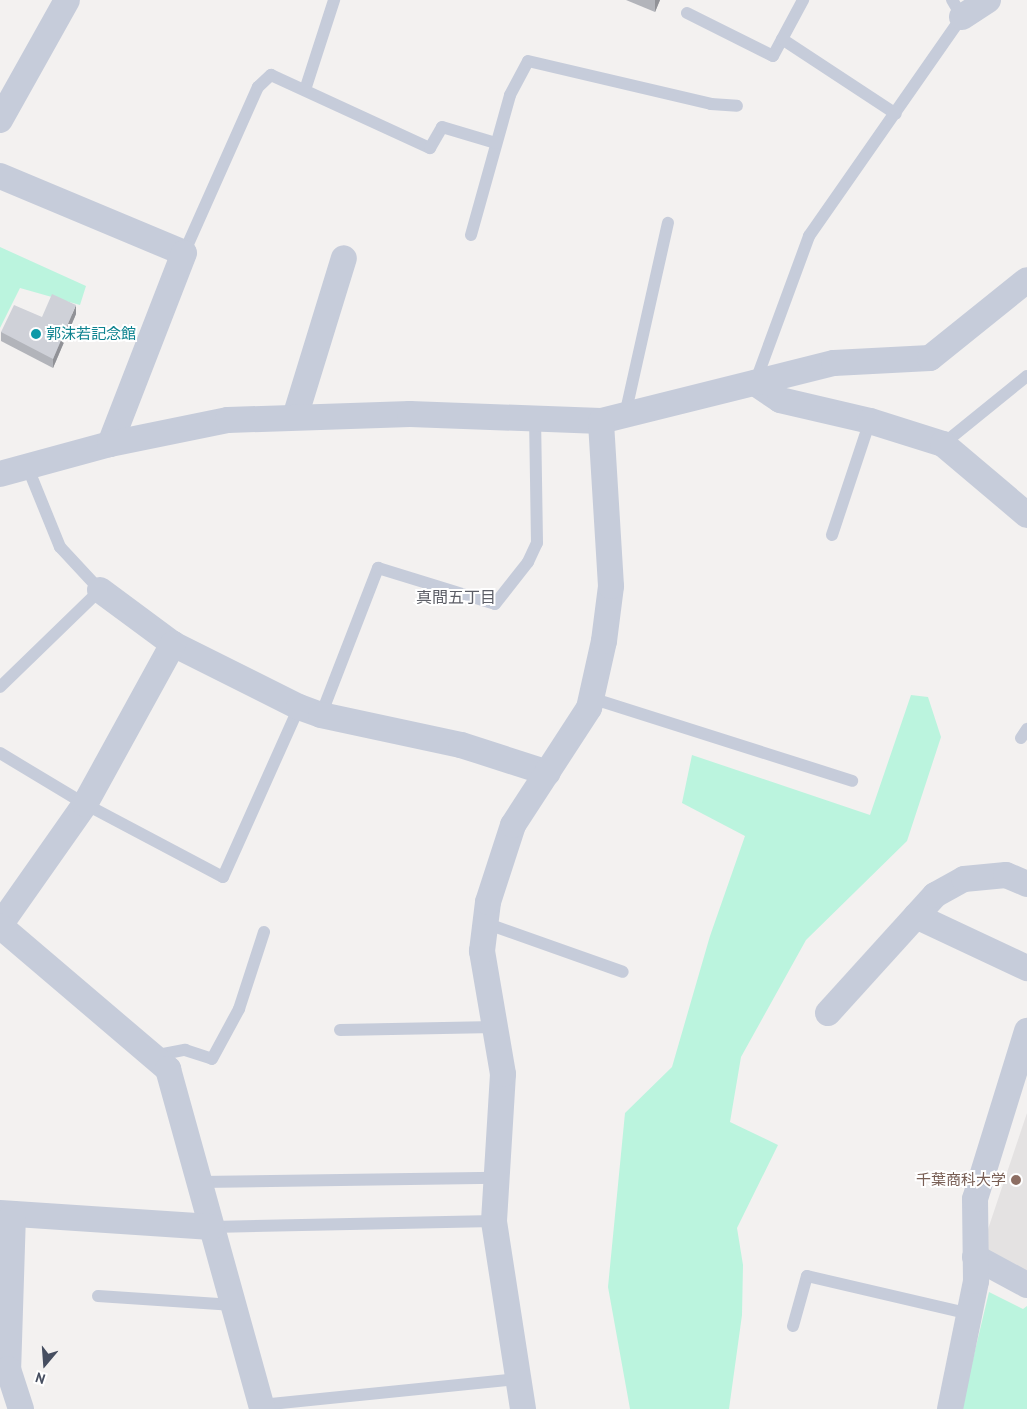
<!DOCTYPE html>
<html>
<head>
<meta charset="utf-8">
<style>
  body { margin:0 }
  #map { position:relative; width:1027px; height:1409px; overflow:hidden; background:#f3f1f0; font-family:"PT Sans","Noto Sans JP",sans-serif }
  div>[style] { position:absolute }
  .education>* { inset:0; background:#e4e2e2 }
  .green>* { inset:0; background:#bbf4de }
  .lane>* { height:12px; margin:-6px; padding:0 6px; transform-origin:6px; border-radius:6px; background:#c6ccda }
  .street>* { height:26px; margin:-13px; padding:0 13px; transform-origin:13px; border-radius:13px; background:#c6ccda }
  .wall>* { inset:0; background:#b2b4ba }
  .shaded-wall>* { inset:0; background:#919297 }
  .building>* { inset:0; background:#cfd1d8 }
  .dots>* { width:14px; height:14px; translate:-50% -50%; box-sizing:border-box; border:2px solid #fff; border-radius:50% }
  span { translate:-50% -50%; white-space:nowrap; text-align:center; line-height:1.15; -webkit-text-stroke:4px #fff; paint-order:stroke }
  .culture-label { font-size:15px; color:#0d838f }
  .left { translate:0 -50%; text-align:left }
  .education-label { font-size:15px; color:#785e54 }
  .right { translate:-100% -50%; text-align:right }
  .neighbourhood-label { font-size:16px; color:#5c5e66 }
  .north { position:absolute; left:20px; top:1339px; width:50px; height:50px; -webkit-text-stroke:4px #fff; paint-order:stroke; rotate:198deg; font-size:14px; font-weight:700; line-height:20px; text-align:center; color:#464e60 }
  .north::after { content:''; display:block; margin:auto; width:18px; height:22px; background:#464e60; clip-path:polygon(50% 0,100% 100%,50% 72%,0 100%) }
</style>
</head>
<body>
<div id="map">
  <div class="education">
    <i style="clip-path:polygon(1027px 1113px,1027px 1271px,982px 1247px)"></i>
  </div>
  <div class="green">
    <i style="clip-path:polygon(0 247px,86px 286px,80px 305px,20px 288px,0 328px)"></i>
    <i style="clip-path:polygon(911px 695px,928px 697px,941px 737px,907px 841px,806px 940px,741px 1057px,730px 1122px,778px 1145px,737px 1228px,743px 1265px,742px 1315px,729px 1409px,630px 1409px,608px 1287px,625px 1113px,672px 1067px,710px 936px,745px 836px,682px 803px,692px 755px,870px 815px)"></i>
    <i style="clip-path:polygon(989px 1292px,1023px 1309px,1027px 1306px,1027px 1409px,961px 1409px)"></i>
  </div>
  <div class="lane">
    <i style="left:687px;top:13px;width:96px;rotate:26.6deg"></i>
    <i style="left:773px;top:56px;width:64px;rotate:-61.8deg"></i>
    <i style="left:782px;top:39px;width:136px;rotate:33.3deg"></i>
    <i style="left:305px;top:90px;width:95px;rotate:-72.1deg"></i>
    <i style="left:471px;top:235px;width:145px;rotate:-74.4deg"></i>
    <i style="left:510px;top:95px;width:38px;rotate:-62deg"></i>
    <i style="left:528px;top:61px;width:188px;rotate:13.2deg"></i>
    <i style="left:711px;top:104px;width:26px;rotate:4deg"></i>
    <i style="left:184px;top:253px;width:182px;rotate:-66deg"></i>
    <i style="left:258px;top:87px;width:18px;rotate:-43deg"></i>
    <i style="left:271px;top:75px;width:175px;rotate:24.7deg"></i>
    <i style="left:430px;top:148px;width:24px;rotate:-60deg"></i>
    <i style="left:442px;top:127px;width:56px;rotate:16.5deg"></i>
    <i style="left:755px;top:383px;width:157px;rotate:-69.8deg"></i>
    <i style="left:809px;top:236px;width:267px;rotate:-55.1deg"></i>
    <i style="left:962px;top:17px;width:20px;rotate:-120deg"></i>
    <i style="left:625px;top:415px;width:197px;rotate:-77.4deg"></i>
    <i style="left:943px;top:444px;width:108px;rotate:-39deg"></i>
    <i style="left:832px;top:535px;width:120px;rotate:-71.6deg"></i>
    <i style="left:0;top:687px;width:139px;rotate:-44.1deg"></i>
    <i style="left:100px;top:590px;width:59px;rotate:-132.9deg"></i>
    <i style="left:60px;top:547px;width:85px;rotate:-112.1deg"></i>
    <i style="left:591px;top:698px;width:274px;rotate:17.6deg"></i>
    <i style="left:321px;top:715px;width:158px;rotate:-68.8deg"></i>
    <i style="left:378px;top:568px;width:122px;rotate:17.1deg"></i>
    <i style="left:495px;top:604px;width:53px;rotate:-51.8deg"></i>
    <i style="left:528px;top:562px;width:21px;rotate:-65deg"></i>
    <i style="left:537px;top:543px;width:124px;rotate:-90.9deg"></i>
    <i style="left:1021px;top:738px;width:11px;rotate:-56deg"></i>
    <i style="left:0;top:753px;width:99px;rotate:31deg"></i>
    <i style="left:85px;top:804px;width:156px;rotate:27.9deg"></i>
    <i style="left:223px;top:877px;width:186px;rotate:-65.9deg"></i>
    <i style="left:485px;top:923px;width:146px;rotate:19.5deg"></i>
    <i style="left:340px;top:1030px;width:155px;rotate:-1.1deg"></i>
    <i style="left:153px;top:1056px;width:33px;rotate:-11deg"></i>
    <i style="left:185px;top:1050px;width:28px;rotate:18deg"></i>
    <i style="left:212px;top:1059px;width:57px;rotate:-61.6deg"></i>
    <i style="left:239px;top:1009px;width:81px;rotate:-72deg"></i>
    <i style="left:200px;top:1182px;width:297px;rotate:-0.8deg"></i>
    <i style="left:212px;top:1227px;width:282px;rotate:-1.2deg"></i>
    <i style="left:98px;top:1296px;width:136px;rotate:3.8deg"></i>
    <i style="left:793px;top:1326px;width:52px;rotate:-74.4deg"></i>
    <i style="left:807px;top:1276px;width:167px;rotate:13.1deg"></i>
    <i style="left:261px;top:1405px;width:259px;rotate:-5.8deg"></i>
  </div>
  <div class="street">
    <i style="left:962px;top:17px;width:31px;rotate:-33deg"></i>
    <i style="left:0;top:120px;width:137px;rotate:-60.8deg"></i>
    <i style="left:0;top:176px;width:199px;rotate:22.7deg"></i>
    <i style="left:184px;top:253px;width:205px;rotate:111.2deg"></i>
    <i style="left:755px;top:383px;width:30px;rotate:34deg"></i>
    <i style="left:780px;top:400px;width:92px;rotate:13.1deg"></i>
    <i style="left:870px;top:421px;width:77px;rotate:17.5deg"></i>
    <i style="left:943px;top:444px;width:110px;rotate:40.2deg"></i>
    <i style="left:295px;top:417px;width:166px;rotate:-72.9deg"></i>
    <i style="left:0;top:474px;width:114px;rotate:-15.3deg"></i>
    <i style="left:110px;top:444px;width:120px;rotate:-11.5deg"></i>
    <i style="left:228px;top:420px;width:182px;rotate:-1.9deg"></i>
    <i style="left:410px;top:414px;width:191px;rotate:2.1deg"></i>
    <i style="left:601px;top:421px;width:240px;rotate:-14deg"></i>
    <i style="left:834px;top:363px;width:96px;rotate:-3deg"></i>
    <i style="left:930px;top:358px;width:124px;rotate:-38.8deg"></i>
    <i style="left:100px;top:590px;width:91px;rotate:36.5deg"></i>
    <i style="left:173px;top:644px;width:141px;rotate:26.6deg"></i>
    <i style="left:299px;top:707px;width:23px;rotate:20deg"></i>
    <i style="left:321px;top:715px;width:143px;rotate:12.1deg"></i>
    <i style="left:461px;top:745px;width:91px;rotate:17.8deg"></i>
    <i style="left:916px;top:916px;width:123px;rotate:25.1deg"></i>
    <i style="left:0;top:925px;width:148px;rotate:-54.9deg"></i>
    <i style="left:85px;top:804px;width:183px;rotate:-61.2deg"></i>
    <i style="left:0;top:926px;width:221px;rotate:40.4deg"></i>
    <i style="left:168px;top:1069px;width:353px;rotate:74.5deg"></i>
    <i style="left:828px;top:1013px;width:159px;rotate:-47.8deg"></i>
    <i style="left:935px;top:895px;width:33px;rotate:-29deg"></i>
    <i style="left:964px;top:879px;width:42px;rotate:-5.4deg"></i>
    <i style="left:1006px;top:875px;width:23px;rotate:23deg"></i>
    <i style="left:0;top:1213px;width:212px;rotate:3.8deg"></i>
    <i style="left:13px;top:1214px;width:155px;rotate:91.8deg"></i>
    <i style="left:8px;top:1369px;width:42px;rotate:72deg"></i>
    <i style="left:975px;top:1257px;width:59px;rotate:28.3deg"></i>
    <i style="left:523px;top:1409px;width:190px;rotate:-98.8deg"></i>
    <i style="left:494px;top:1221px;width:147px;rotate:-86.5deg"></i>
    <i style="left:503px;top:1074px;width:125px;rotate:-99.7deg"></i>
    <i style="left:482px;top:951px;width:49px;rotate:-83deg"></i>
    <i style="left:488px;top:902px;width:81px;rotate:-72deg"></i>
    <i style="left:513px;top:825px;width:140px;rotate:-57deg"></i>
    <i style="left:589px;top:708px;width:69px;rotate:-77.4deg"></i>
    <i style="left:604px;top:641px;width:55px;rotate:-82.7deg"></i>
    <i style="left:611px;top:586px;width:165px;rotate:-93.5deg"></i>
    <i style="left:950px;top:1409px;width:131px;rotate:-78.5deg"></i>
    <i style="left:976px;top:1281px;width:82px;rotate:-90.7deg"></i>
    <i style="left:975px;top:1199px;width:176px;rotate:-72.8deg"></i>
  </div>
  <div class="wall">
    <i style="clip-path:polygon(626px 0,660px 0,655px 12px)"></i>
    <i style="clip-path:polygon(76px 314px,53px 368px,1px 341px,1px 332px,42px 317px)"></i>
  </div>
  <div class="shaded-wall">
    <i style="clip-path:polygon(655px 0,660px 0,655px 12px)"></i>
    <i style="clip-path:polygon(76px 305px,76px 314px,53px 368px,53px 359px)"></i>
  </div>
  <div class="building">
    <i style="clip-path:polygon(52px 294px,76px 305px,53px 359px,1px 332px,14px 305px,42px 317px)"></i>
  </div>
  <div class="dots">
    <i style="left:36px;top:334px;background:#0f9aa8"></i>
    <i style="left:1016px;top:1180px;background:#8d6e63"></i>
  </div>
  <div class="culture-label">
    <span class="left" style="left:46px;top:334px">郭沫若記念館</span>
  </div>
  <div class="education-label">
    <span class="right" style="left:1006px;top:1180px">千葉商科大学</span>
  </div>
  <div class="neighbourhood-label">
    <span style="left:456px;top:597px">真間五丁目</span>
  </div>
  <div class="north">N</div>
</div>
</body>
</html>
